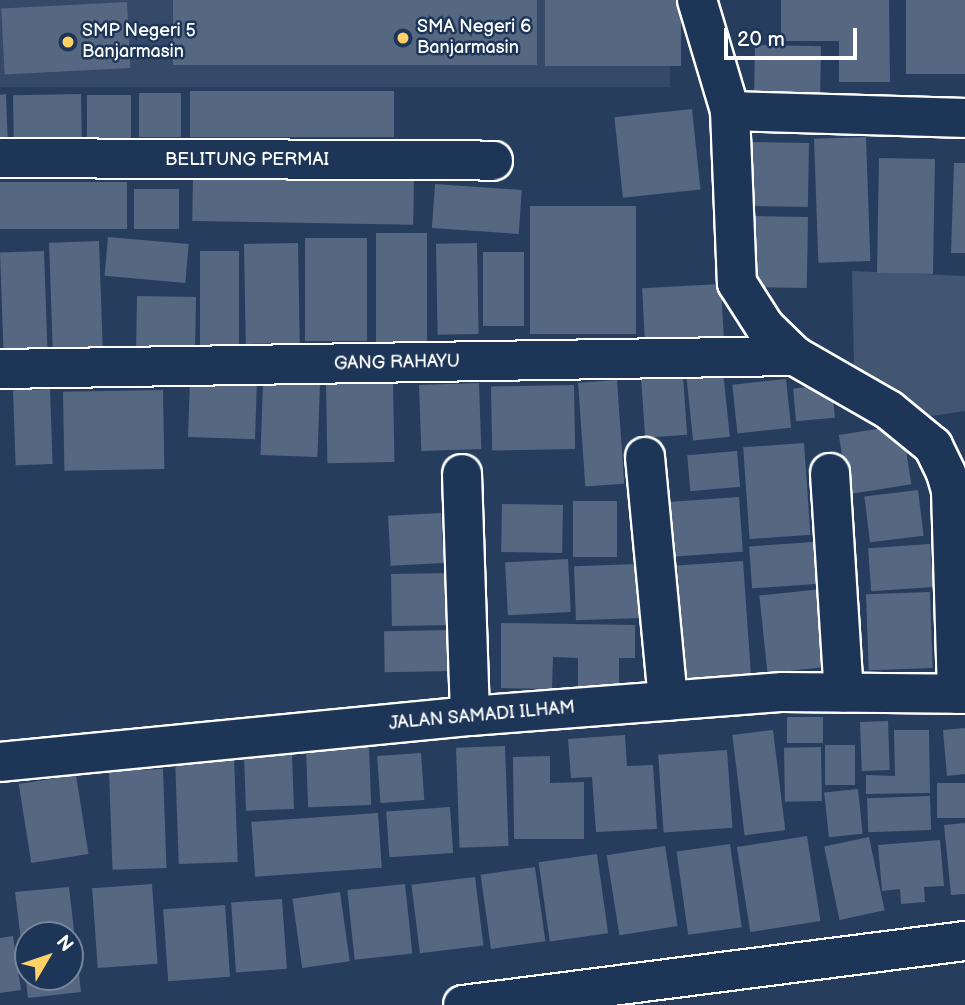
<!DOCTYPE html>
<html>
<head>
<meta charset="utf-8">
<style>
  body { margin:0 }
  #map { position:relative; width:965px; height:1005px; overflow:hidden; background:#263d5e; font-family:"Balsamiq Sans",sans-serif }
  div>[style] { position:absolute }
  .built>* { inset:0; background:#344a68; transform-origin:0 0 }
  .green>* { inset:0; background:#425672 }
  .building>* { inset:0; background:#556781; transform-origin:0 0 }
  .roads { filter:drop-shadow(2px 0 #fff) drop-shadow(-2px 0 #fff) drop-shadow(0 2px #fff) drop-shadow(0 -2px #fff) }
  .street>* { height:38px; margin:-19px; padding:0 19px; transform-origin:19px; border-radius:19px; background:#1d3557 }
  .dots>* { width:19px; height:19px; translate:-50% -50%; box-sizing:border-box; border:4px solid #1d3557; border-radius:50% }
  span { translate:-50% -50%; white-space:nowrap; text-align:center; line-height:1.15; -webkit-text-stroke:5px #1d3557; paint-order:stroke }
  .poi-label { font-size:18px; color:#fff }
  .left { translate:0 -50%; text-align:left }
  .street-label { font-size:18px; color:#fff }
  .north { position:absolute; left:14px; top:921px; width:70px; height:70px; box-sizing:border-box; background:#1d3557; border:2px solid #77869a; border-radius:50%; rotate:51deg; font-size:19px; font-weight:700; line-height:28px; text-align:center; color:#fff }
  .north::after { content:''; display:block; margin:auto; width:24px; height:32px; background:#ffd166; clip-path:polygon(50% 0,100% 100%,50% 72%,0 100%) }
  .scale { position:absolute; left:724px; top:28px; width:133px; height:32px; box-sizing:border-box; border:4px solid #fff; border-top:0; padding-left:9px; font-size:21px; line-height:24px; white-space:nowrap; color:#fff; -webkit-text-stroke:5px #1d3557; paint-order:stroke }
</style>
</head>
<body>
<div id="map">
  <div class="built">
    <i style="left:0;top:0;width:670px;height:87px"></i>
  </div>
  <div class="green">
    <i style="clip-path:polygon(852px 271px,965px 276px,965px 411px,931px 416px,854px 365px)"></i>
  </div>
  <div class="building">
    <i style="left:173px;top:0;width:364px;height:65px"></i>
    <i style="left:545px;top:0;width:136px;height:66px"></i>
    <i style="clip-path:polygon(781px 0,889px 0,890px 82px,839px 82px,839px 41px,781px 41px)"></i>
    <i style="left:906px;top:0;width:59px;height:74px"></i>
    <i style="left:127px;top:2px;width:66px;height:126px;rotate:87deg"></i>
    <i style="left:755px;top:45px;width:66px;height:47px;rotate:1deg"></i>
    <i style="left:394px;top:91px;width:46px;height:204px;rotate:90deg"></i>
    <i style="left:139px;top:93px;width:42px;height:44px"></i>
    <i style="clip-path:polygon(6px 94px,8px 149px,0 149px,0 95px)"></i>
    <i style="left:81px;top:94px;width:48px;height:68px;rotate:89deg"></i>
    <i style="left:87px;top:95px;width:44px;height:43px"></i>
    <i style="left:692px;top:109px;width:81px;height:78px;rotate:84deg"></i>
    <i style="left:866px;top:137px;width:124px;height:52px;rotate:88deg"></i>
    <i style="left:750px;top:142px;width:59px;height:64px;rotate:1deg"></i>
    <i style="left:879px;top:158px;width:56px;height:115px;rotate:1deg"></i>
    <i style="clip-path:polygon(954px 163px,965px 163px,965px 253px,951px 253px)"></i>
    <i style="left:193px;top:177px;width:221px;height:44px;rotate:1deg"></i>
    <i style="left:0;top:182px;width:127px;height:47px"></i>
    <i style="left:435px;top:184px;width:87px;height:44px;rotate:4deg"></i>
    <i style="left:134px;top:189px;width:45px;height:40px"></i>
    <i style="left:530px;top:206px;width:106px;height:128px"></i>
    <i style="left:753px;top:216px;width:55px;height:71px;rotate:1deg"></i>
    <i style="left:376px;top:233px;width:51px;height:111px"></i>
    <i style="left:108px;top:237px;width:81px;height:39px;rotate:5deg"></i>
    <i style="left:305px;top:238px;width:62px;height:103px"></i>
    <i style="left:99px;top:241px;width:112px;height:50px;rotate:88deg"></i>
    <i style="left:298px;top:243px;width:100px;height:54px;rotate:89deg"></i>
    <i style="left:477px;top:243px;width:91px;height:41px;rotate:89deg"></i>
    <i style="left:44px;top:251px;width:98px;height:44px;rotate:88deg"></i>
    <i style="left:200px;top:251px;width:39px;height:97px"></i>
    <i style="left:483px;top:252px;width:41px;height:74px"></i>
    <i style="left:721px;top:284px;width:66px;height:79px;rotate:87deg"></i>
    <i style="left:137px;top:296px;width:59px;height:57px;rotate:1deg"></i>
    <i style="left:723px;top:371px;width:66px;height:37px;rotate:84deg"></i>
    <i style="left:683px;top:376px;width:59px;height:42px;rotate:86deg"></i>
    <i style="left:786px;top:379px;width:49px;height:54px;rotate:84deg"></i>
    <i style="left:190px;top:380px;width:67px;height:57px;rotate:2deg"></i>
    <i style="left:617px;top:380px;width:104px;height:39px;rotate:86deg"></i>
    <i style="left:393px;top:382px;width:80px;height:67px;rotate:89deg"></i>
    <i style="left:263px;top:383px;width:57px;height:72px;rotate:2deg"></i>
    <i style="left:479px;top:383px;width:66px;height:60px;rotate:88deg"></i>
    <i style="left:574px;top:385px;width:64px;height:83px;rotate:89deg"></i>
    <i style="left:832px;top:385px;width:33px;height:39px;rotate:85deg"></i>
    <i style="left:50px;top:389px;width:75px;height:37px;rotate:88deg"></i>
    <i style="left:163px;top:390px;width:79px;height:100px;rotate:89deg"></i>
    <i style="left:902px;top:425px;width:60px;height:64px;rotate:81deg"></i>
    <i style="left:804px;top:443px;width:92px;height:61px;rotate:86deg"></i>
    <i style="left:737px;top:451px;width:36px;height:50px;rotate:85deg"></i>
    <i style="left:918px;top:490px;width:46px;height:54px;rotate:83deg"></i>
    <i style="left:739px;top:497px;width:55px;height:71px;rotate:86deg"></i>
    <i style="left:573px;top:501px;width:44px;height:56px"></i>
    <i style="left:502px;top:504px;width:61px;height:48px;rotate:1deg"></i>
    <i style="left:441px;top:513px;width:50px;height:53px;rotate:87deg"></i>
    <i style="left:813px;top:542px;width:42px;height:64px;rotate:86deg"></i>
    <i style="left:930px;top:544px;width:43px;height:62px;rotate:86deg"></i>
    <i style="left:568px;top:559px;width:53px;height:63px;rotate:87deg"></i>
    <i style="left:743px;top:561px;width:114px;height:66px;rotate:86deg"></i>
    <i style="left:638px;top:564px;width:54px;height:64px;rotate:88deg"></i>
    <i style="left:452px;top:573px;width:52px;height:61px;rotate:89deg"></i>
    <i style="left:822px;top:589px;width:78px;height:63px;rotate:84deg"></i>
    <i style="left:930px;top:592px;width:76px;height:64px;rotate:88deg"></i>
    <i style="clip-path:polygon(501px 623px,635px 625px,635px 658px,619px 658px,619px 694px,578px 693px,578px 658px,553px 657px,552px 689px,501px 688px)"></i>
    <i style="left:452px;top:630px;width:41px;height:68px;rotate:89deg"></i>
    <i style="left:787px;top:717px;width:36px;height:26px"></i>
    <i style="left:888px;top:721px;width:49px;height:28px;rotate:88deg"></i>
    <i style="clip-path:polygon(965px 728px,965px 774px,947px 776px,943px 730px)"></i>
    <i style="left:773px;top:730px;width:101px;height:41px;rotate:83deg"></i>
    <i style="clip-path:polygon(894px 730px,929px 730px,930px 793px,866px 794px,866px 775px,895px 776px)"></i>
    <i style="clip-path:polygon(625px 735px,627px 766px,653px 765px,657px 829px,596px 832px,592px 777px,571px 778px,568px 739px)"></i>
    <i style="left:825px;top:745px;width:30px;height:40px"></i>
    <i style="left:369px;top:746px;width:59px;height:63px;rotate:88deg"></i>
    <i style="left:505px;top:746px;width:100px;height:49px;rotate:88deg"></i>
    <i style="left:821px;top:747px;width:54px;height:37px;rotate:89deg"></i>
    <i style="left:727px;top:750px;width:78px;height:69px;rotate:86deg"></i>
    <i style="left:292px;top:753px;width:56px;height:48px;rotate:88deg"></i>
    <i style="left:421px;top:753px;width:47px;height:44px;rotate:86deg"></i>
    <i style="left:234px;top:756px;width:106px;height:59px;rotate:88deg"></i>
    <i style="clip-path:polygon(550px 756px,550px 783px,584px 782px,584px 839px,514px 839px,513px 757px)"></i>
    <i style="left:163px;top:769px;width:99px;height:54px;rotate:88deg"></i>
    <i style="left:76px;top:775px;width:80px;height:58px;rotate:81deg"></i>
    <i style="left:937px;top:783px;width:28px;height:35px"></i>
    <i style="left:858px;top:789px;width:45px;height:34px;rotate:84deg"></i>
    <i style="left:930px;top:796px;width:34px;height:63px;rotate:88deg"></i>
    <i style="left:450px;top:807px;width:46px;height:64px;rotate:86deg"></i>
    <i style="left:378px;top:813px;width:55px;height:127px;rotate:86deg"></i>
    <i style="clip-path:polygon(965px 823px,965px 894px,951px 895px,944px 825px)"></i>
    <i style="left:807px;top:836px;width:86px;height:71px;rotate:81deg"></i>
    <i style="left:869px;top:837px;width:75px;height:46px;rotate:78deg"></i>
    <i style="clip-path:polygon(940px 840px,944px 886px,924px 887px,925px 902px,901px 904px,900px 889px,882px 891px,878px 845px)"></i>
    <i style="left:730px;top:844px;width:84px;height:54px;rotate:82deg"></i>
    <i style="left:665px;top:846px;width:81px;height:59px;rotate:81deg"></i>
    <i style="left:597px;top:854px;width:80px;height:59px;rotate:82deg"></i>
    <i style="left:535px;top:867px;width:75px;height:55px;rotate:82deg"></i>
    <i style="left:475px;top:877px;width:69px;height:64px;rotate:83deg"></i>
    <i style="left:152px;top:884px;width:80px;height:60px;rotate:86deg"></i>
    <i style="left:405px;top:884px;width:70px;height:58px;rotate:84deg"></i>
    <i style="clip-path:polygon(evenodd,69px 887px,81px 992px,28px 998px,15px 892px,69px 887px,28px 935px,70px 935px,70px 977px,28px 977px,28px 935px)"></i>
    <i style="left:340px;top:892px;width:70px;height:48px;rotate:82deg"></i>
    <i style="left:282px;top:899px;width:70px;height:51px;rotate:86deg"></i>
    <i style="left:225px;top:905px;width:72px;height:62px;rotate:86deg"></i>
    <i style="clip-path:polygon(13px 936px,21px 990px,0 993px,0 938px)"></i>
  </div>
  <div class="roads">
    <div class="street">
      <i style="left:697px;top:0;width:116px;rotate:73.4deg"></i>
      <i style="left:730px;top:111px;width:172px;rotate:87.7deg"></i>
      <i style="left:737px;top:283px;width:52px;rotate:57.5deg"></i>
      <i style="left:765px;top:327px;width:42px;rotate:44deg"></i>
      <i style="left:795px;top:356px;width:108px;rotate:29.9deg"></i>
      <i style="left:889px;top:410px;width:57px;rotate:39.3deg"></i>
      <i style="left:933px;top:446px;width:30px;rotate:64deg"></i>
      <i style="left:946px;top:473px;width:19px;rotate:74deg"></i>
      <i style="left:951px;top:491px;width:203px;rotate:88.3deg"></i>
      <i style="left:730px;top:111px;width:235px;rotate:1.7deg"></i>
      <i style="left:0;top:158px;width:493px;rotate:0.3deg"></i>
      <i style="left:0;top:369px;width:795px;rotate:-0.94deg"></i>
      <i style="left:645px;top:457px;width:245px;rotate:84.6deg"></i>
      <i style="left:830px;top:473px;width:220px;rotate:86.4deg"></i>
      <i style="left:462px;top:474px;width:242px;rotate:88.1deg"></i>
      <i style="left:0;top:762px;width:472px;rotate:-5.6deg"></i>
      <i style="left:470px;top:716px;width:314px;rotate:-4.4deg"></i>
      <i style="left:783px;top:692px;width:182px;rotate:0.6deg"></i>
      <i style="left:463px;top:1005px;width:506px;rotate:-7.27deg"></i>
    </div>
  </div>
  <div class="dots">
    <i style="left:403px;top:38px;background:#ffd166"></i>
    <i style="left:68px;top:42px;background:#ffd166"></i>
  </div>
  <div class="poi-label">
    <span class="left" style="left:417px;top:38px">SMA Negeri 6<br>Banjarmasin</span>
    <span class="left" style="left:82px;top:42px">SMP Negeri 5<br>Banjarmasin</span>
  </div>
  <div class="street-label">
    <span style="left:247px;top:160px">BELITUNG PERMAI</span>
    <span style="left:397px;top:363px;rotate:-1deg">GANG RAHAYU</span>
    <span style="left:482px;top:716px;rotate:-5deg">JALAN SAMADI ILHAM</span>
  </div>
  <div class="north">N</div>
  <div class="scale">20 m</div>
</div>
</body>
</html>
